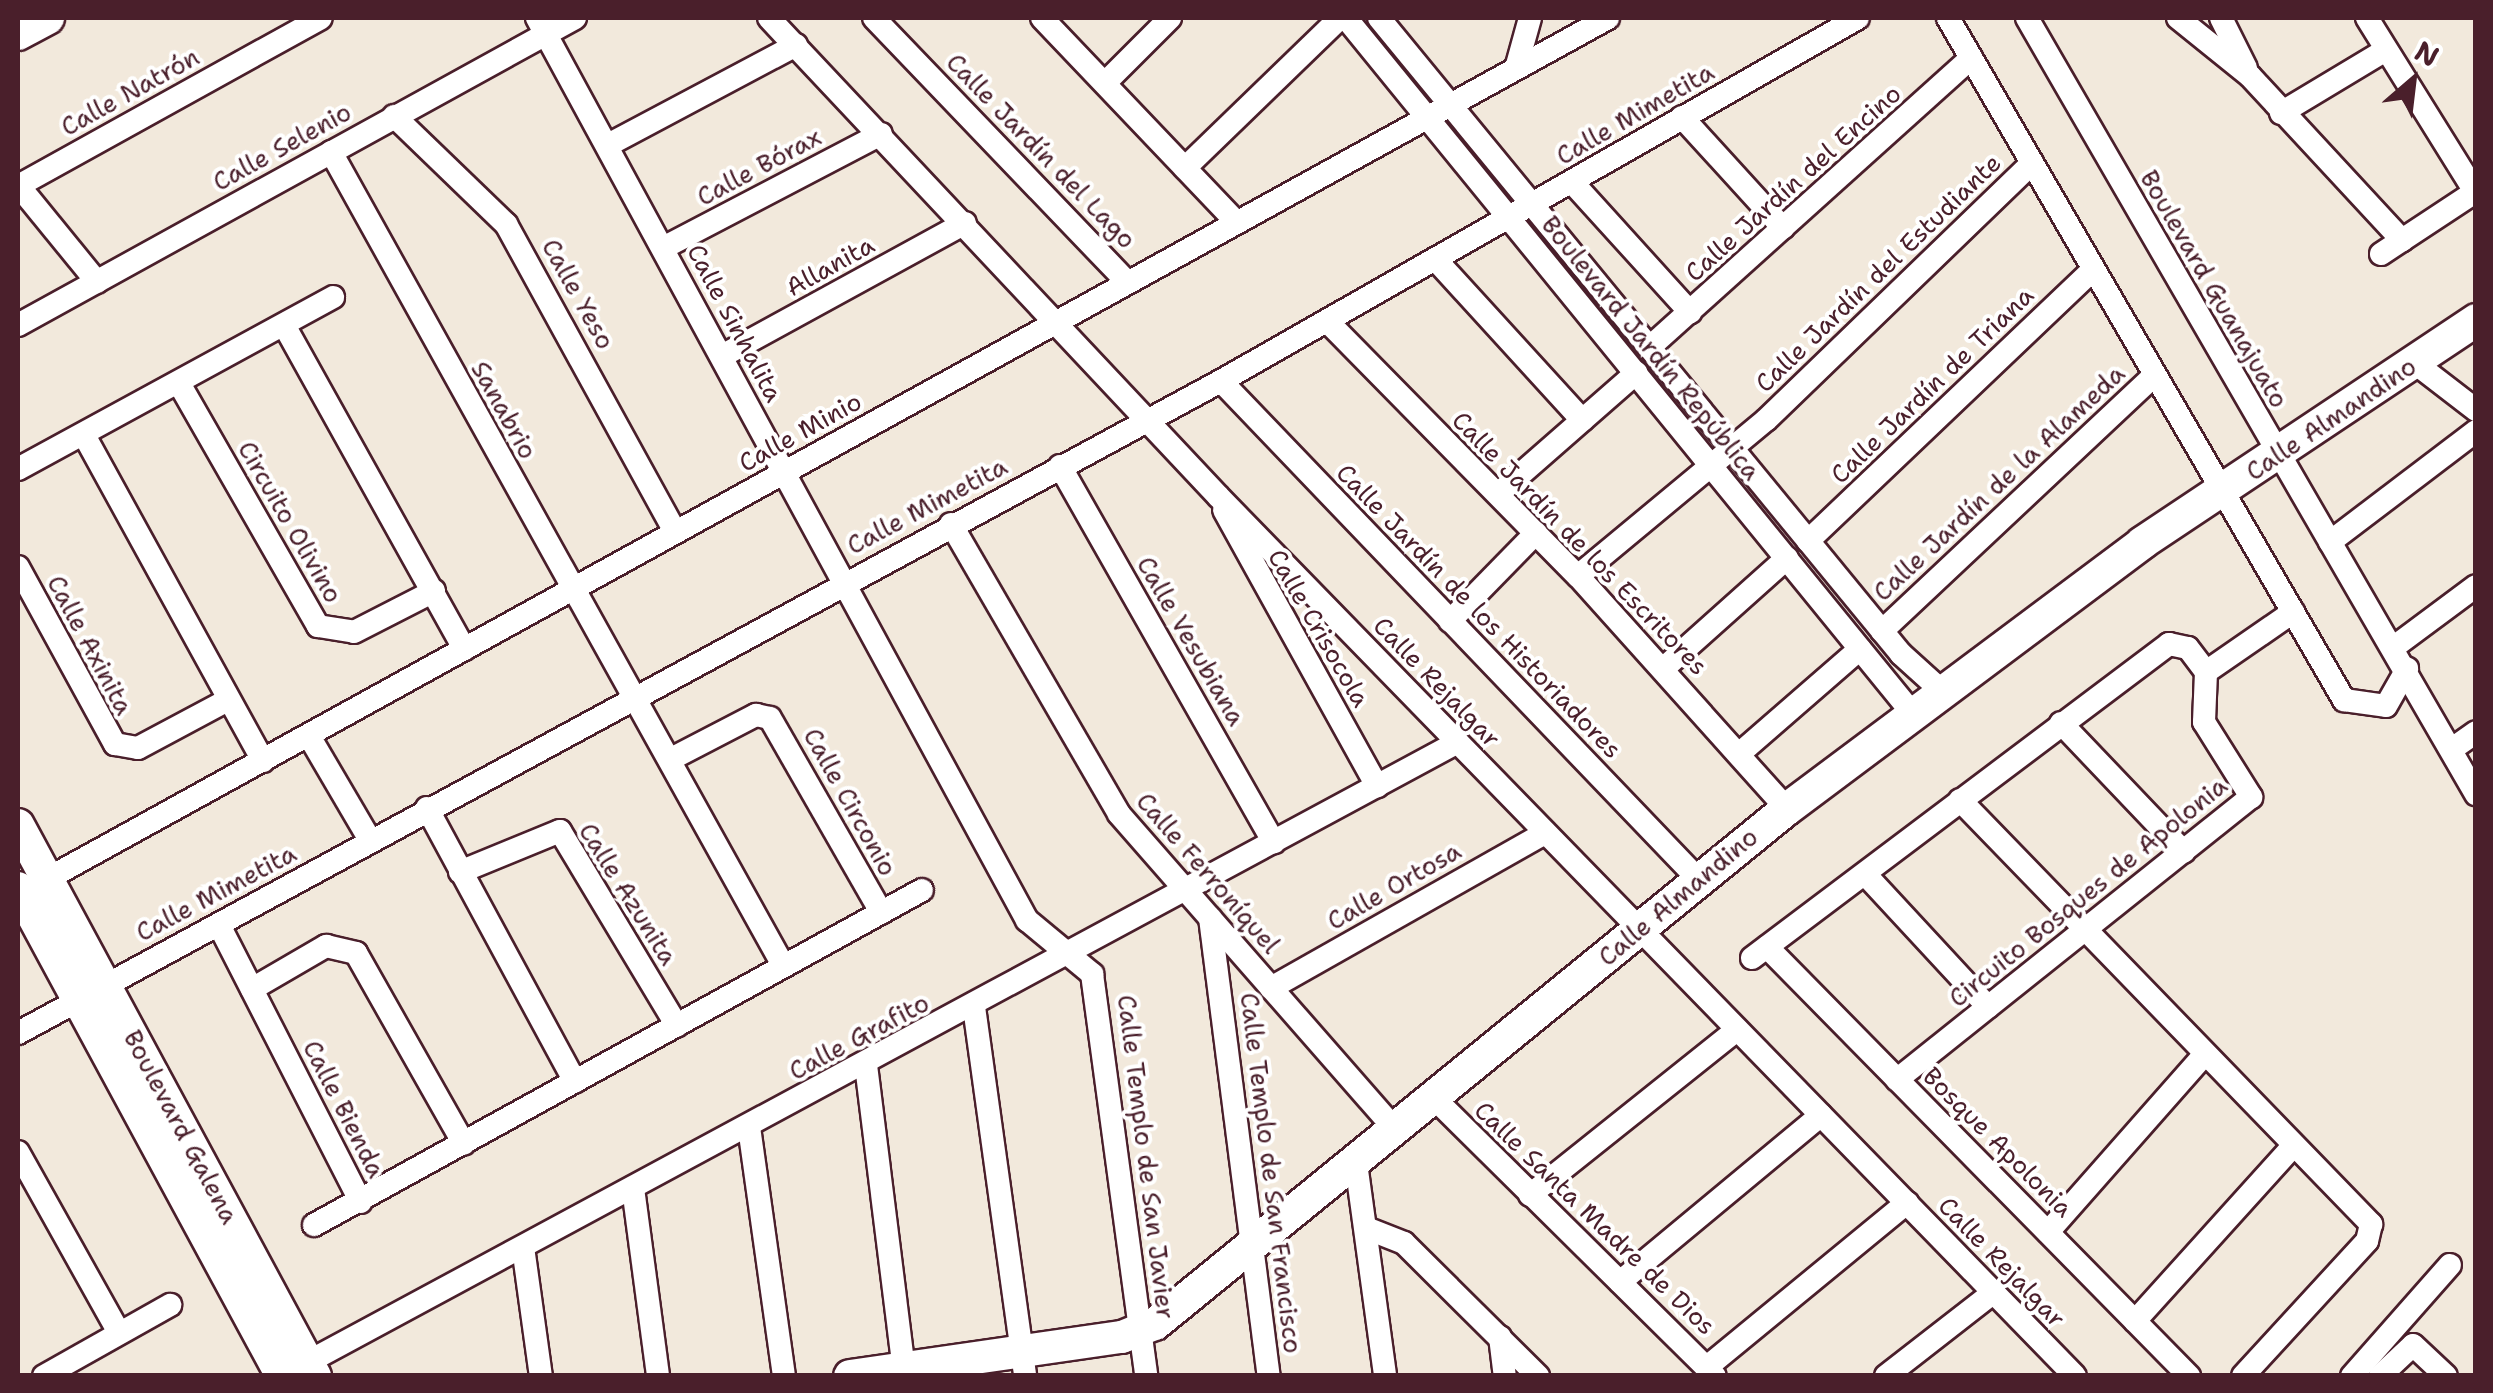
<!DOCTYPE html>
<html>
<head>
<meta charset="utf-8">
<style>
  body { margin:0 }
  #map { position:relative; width:2493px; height:1393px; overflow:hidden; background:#f2e9dc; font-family:"Shantell Sans",sans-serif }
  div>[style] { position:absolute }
  .roads { filter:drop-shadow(2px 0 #4a1f2b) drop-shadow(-2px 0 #4a1f2b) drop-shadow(0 2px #4a1f2b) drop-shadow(0 -2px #4a1f2b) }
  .street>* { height:22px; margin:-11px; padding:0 11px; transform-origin:11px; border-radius:11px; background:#fff }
  .secondary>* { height:32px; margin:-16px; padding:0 16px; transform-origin:16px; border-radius:16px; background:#fff }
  span { translate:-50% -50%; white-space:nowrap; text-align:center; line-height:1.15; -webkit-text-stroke:8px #fff; paint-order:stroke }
  .street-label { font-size:25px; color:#4a1f2b }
  .frame { position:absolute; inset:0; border:20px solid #4a1f2b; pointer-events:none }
  .north { position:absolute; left:2363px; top:30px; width:100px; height:100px; -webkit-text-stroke:8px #fff; paint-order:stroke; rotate:28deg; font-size:28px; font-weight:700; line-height:40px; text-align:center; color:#4a1f2b }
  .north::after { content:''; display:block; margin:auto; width:35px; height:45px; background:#4a1f2b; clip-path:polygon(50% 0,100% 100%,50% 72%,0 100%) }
</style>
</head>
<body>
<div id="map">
  <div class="roads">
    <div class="street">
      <i style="left:537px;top:18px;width:1027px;rotate:61.49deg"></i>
      <i style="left:1027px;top:920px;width:85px;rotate:39.7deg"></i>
      <i style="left:1092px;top:974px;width:406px;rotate:82.3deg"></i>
      <i style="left:769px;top:18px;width:656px;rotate:46.79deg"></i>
      <i style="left:1218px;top:496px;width:1228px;rotate:45.76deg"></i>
      <i style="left:874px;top:18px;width:363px;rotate:46.2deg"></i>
      <i style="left:1042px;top:18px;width:280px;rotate:46.4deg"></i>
      <i style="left:1346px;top:18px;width:898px;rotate:50.83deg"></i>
      <i style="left:1379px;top:18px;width:823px;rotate:50.62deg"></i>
      <i style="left:1901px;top:654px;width:57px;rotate:42.1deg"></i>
      <i style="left:1948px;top:18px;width:789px;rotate:59.86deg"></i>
      <i style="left:2344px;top:700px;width:42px;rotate:8.1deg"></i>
      <i style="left:2386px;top:706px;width:43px;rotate:-60.4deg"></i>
      <i style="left:2027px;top:18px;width:897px;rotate:59.95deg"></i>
      <i style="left:2178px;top:18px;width:92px;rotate:38.9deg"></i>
      <i style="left:2250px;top:76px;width:224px;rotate:47.2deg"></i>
      <i style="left:2221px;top:18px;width:56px;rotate:63.4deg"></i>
      <i style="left:2367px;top:18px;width:206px;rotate:58.1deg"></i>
      <i style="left:1517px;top:65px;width:49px;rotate:-74.5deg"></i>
      <i style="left:1105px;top:83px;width:92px;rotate:-45deg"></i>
      <i style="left:2281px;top:113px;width:122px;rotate:-31deg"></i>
      <i style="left:394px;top:116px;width:156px;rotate:44deg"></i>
      <i style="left:506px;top:224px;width:349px;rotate:61.2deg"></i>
      <i style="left:1682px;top:117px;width:150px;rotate:47.7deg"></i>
      <i style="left:608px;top:145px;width:213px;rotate:-28deg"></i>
      <i style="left:331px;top:152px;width:930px;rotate:60.93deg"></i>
      <i style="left:1185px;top:168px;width:216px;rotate:-44.1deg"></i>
      <i style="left:1572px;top:182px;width:176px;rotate:47.8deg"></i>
      <i style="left:18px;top:185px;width:125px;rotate:50.8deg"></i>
      <i style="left:18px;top:186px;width:346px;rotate:-29deg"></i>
      <i style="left:663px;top:248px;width:246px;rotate:-27.6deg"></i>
      <i style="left:2381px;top:254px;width:113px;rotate:-33.4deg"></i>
      <i style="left:1436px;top:260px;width:217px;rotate:47.6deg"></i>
      <i style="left:1327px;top:321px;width:358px;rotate:45.5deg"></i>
      <i style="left:1578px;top:576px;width:313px;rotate:48.1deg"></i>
      <i style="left:18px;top:325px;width:636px;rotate:-28.86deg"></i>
      <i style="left:284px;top:325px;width:371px;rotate:60.9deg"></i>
      <i style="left:1650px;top:347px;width:432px;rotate:-42deg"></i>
      <i style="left:722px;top:356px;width:277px;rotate:-28.7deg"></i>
      <i style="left:2415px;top:363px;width:77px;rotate:37.6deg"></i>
      <i style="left:1221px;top:381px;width:690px;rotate:46.23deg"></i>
      <i style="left:180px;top:385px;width:278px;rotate:60.2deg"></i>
      <i style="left:318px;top:626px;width:36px;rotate:9deg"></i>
      <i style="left:354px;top:632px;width:90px;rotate:-27.1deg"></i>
      <i style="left:84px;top:435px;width:372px;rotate:61.2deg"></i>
      <i style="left:1060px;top:466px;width:433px;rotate:60.4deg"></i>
      <i style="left:18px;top:469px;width:359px;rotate:-28.6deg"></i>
      <i style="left:1498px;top:494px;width:184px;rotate:-41.2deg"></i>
      <i style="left:1224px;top:510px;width:316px;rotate:61deg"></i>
      <i style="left:951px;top:524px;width:335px;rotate:59.9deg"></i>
      <i style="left:1119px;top:814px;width:420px;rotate:48.8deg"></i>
      <i style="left:1808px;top:541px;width:393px;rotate:-43.6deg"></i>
      <i style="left:2330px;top:542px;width:183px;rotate:-37.2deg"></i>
      <i style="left:18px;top:567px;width:202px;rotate:61.3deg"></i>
      <i style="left:115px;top:744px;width:23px;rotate:10deg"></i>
      <i style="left:138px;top:748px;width:100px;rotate:-28.1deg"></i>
      <i style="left:1578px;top:576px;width:244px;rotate:-39.7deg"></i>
      <i style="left:1766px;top:420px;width:370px;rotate:-44deg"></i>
      <i style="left:1450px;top:621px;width:123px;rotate:-45.7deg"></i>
      <i style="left:1882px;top:631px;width:374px;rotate:-43.2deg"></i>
      <i style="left:2394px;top:647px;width:102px;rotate:-36.6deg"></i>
      <i style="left:1664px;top:668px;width:165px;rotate:-41.8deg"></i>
      <i style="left:2206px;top:672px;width:106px;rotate:-34.6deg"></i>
      <i style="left:2061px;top:723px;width:178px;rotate:46.4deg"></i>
      <i style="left:309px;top:736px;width:121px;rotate:59.6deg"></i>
      <i style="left:2452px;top:749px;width:29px;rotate:-35deg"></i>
      <i style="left:1739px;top:754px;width:160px;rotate:-41deg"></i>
      <i style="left:671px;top:759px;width:96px;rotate:-27.4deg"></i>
      <i style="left:756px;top:715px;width:14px;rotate:12deg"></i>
      <i style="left:770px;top:718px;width:224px;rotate:60.2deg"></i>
      <i style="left:1960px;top:800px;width:591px;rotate:45.89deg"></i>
      <i style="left:2371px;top:1224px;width:17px;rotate:103deg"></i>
      <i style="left:2367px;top:1241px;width:183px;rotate:132.6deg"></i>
      <i style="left:427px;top:808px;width:311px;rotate:61.6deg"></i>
      <i style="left:460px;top:872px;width:108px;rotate:-22.3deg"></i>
      <i style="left:560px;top:831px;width:227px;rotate:59deg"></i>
      <i style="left:1865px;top:874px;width:181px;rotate:47.2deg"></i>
      <i style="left:38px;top:884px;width:1793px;rotate:-28.88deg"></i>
      <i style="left:1210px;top:918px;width:462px;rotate:82.7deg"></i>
      <i style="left:219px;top:925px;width:311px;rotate:62.9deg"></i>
      <i style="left:1767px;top:947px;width:602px;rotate:45.47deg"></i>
      <i style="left:1752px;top:958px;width:522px;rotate:-36.98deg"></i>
      <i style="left:2169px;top:644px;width:19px;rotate:12deg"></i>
      <i style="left:2188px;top:648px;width:30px;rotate:53deg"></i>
      <i style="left:2206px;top:672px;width:50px;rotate:92.3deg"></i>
      <i style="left:2204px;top:722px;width:89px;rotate:57.9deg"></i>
      <i style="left:2251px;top:797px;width:453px;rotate:141.4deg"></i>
      <i style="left:1271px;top:988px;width:315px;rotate:-29.5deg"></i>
      <i style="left:252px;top:989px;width:86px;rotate:-30.2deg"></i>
      <i style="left:326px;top:946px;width:31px;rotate:13deg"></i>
      <i style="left:356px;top:953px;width:219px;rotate:60.5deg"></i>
      <i style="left:974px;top:1007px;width:373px;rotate:82.1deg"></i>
      <i style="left:18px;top:1033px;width:1368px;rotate:-28.46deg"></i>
      <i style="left:1221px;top:381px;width:733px;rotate:-29.68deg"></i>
      <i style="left:866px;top:1065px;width:313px;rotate:82.9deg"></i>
      <i style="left:1436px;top:1100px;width:392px;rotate:44.7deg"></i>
      <i style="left:749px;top:1127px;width:251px;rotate:82deg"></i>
      <i style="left:18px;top:1152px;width:207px;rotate:60.8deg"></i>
      <i style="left:1356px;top:1163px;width:215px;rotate:82.2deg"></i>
      <i style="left:633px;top:1188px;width:190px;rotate:82.4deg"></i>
      <i style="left:1530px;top:1195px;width:265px;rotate:-38.6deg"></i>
      <i style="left:314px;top:1225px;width:694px;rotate:-28.85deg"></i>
      <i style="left:1366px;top:1228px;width:41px;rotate:21.5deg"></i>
      <i style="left:1404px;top:1243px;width:189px;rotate:44.8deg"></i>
      <i style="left:2048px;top:1232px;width:237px;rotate:-48.6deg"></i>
      <i style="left:523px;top:1247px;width:130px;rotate:82.1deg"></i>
      <i style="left:1620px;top:1282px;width:261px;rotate:-39.7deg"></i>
      <i style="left:2135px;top:1321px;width:237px;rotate:-47.9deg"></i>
      <i style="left:1500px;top:1337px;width:39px;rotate:83deg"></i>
      <i style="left:1707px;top:1367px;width:259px;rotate:-39.4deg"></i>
      <i style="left:295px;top:1369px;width:1321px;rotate:-28.33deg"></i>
      <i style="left:44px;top:1376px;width:145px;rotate:-29.4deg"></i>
      <i style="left:1886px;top:1376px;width:137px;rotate:-37.9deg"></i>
      <i style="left:2352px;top:1376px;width:148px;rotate:-48.6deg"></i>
      <i style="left:2380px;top:1376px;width:45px;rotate:-43.2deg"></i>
      <i style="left:2413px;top:1345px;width:45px;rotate:43.2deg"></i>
    </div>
    <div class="secondary">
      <i style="left:18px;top:34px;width:34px;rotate:-28deg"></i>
      <i style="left:18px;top:825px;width:626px;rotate:61.67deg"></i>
      <i style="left:18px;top:888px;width:555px;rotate:61.59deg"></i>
      <i style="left:850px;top:1376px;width:275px;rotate:-8.2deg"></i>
      <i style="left:1122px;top:1337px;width:35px;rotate:-22deg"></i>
      <i style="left:1155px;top:1324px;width:815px;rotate:-39.18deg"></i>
      <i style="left:1787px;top:809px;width:444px;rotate:-36.8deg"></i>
      <i style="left:2142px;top:543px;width:402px;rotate:-33.7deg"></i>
    </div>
  </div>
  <div class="street-label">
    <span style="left:130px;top:92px;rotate:-29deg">Calle Natrón</span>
    <span style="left:1635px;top:114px;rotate:-30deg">Calle Mimetita</span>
    <span style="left:282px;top:147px;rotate:-29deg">Calle Selenio</span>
    <span style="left:1041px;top:151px;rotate:46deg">Calle Jardín del Lago</span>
    <span style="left:759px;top:167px;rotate:-28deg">Calle Bórax</span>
    <span style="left:1793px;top:183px;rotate:-42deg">Calle Jardín del Encino</span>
    <span style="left:830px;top:266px;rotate:-29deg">Allanita</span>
    <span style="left:1878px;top:273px;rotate:-44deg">Calle Jardín del Estudiante</span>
    <span style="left:2214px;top:289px;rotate:60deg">Boulevard Guanajuato</span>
    <span style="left:578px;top:294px;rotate:61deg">Calle Yeso</span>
    <span style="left:735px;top:323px;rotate:62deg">Calle Sinhalita</span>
    <span style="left:1651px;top:348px;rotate:51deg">Boulevard Jardín República</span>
    <span style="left:1932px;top:385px;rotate:-44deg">Calle Jardín de Triana</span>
    <span style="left:504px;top:410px;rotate:61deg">Sanabrio</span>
    <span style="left:2331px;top:419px;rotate:-34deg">Calle Almandino</span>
    <span style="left:800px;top:432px;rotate:-29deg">Calle Minio</span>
    <span style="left:1999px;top:483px;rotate:-43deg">Calle Jardín de la Alameda</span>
    <span style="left:927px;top:506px;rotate:-28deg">Calle Mimetita</span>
    <span style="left:290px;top:522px;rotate:60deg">Circuito Olivino</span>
    <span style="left:1580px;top:543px;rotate:46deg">Calle Jardín de los Escritores</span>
    <span style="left:1479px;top:611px;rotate:46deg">Calle Jardín de los Historiadores</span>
    <span style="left:1319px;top:628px;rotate:60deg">Calle Crisocola</span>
    <span style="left:1191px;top:641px;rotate:60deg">Calle Vesubiana</span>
    <span style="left:90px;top:645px;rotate:62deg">Calle Axinita</span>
    <span style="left:1437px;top:682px;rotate:46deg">Calle Rejalgar</span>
    <span style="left:850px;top:802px;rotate:61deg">Calle Circonio</span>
    <span style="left:1208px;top:873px;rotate:49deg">Calle Ferroníquel</span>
    <span style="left:1394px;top:886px;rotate:-30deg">Calle Ortosa</span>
    <span style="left:2088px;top:892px;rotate:-39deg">Circuito Bosques de Apolonia</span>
    <span style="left:216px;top:893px;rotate:-28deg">Calle Mimetita</span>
    <span style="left:628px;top:894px;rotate:58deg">Calle Azunita</span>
    <span style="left:1678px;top:897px;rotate:-40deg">Calle Almandino</span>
    <span style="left:859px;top:1037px;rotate:-28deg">Calle Grafito</span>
    <span style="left:344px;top:1109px;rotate:63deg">Calle Bienda</span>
    <span style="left:181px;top:1127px;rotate:62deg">Boulevard Galena</span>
    <span style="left:1998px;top:1142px;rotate:45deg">Bosque Apolonia</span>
    <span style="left:1146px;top:1157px;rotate:83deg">Calle Templo de San Javier</span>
    <span style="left:1271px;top:1173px;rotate:83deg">Calle Templo de San Francisco</span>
    <span style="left:1595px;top:1218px;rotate:44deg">Calle Santa Madre de Dios</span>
    <span style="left:2002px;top:1262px;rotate:46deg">Calle Rejalgar</span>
  </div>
  <div class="frame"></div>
  <div class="north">N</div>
</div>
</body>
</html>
